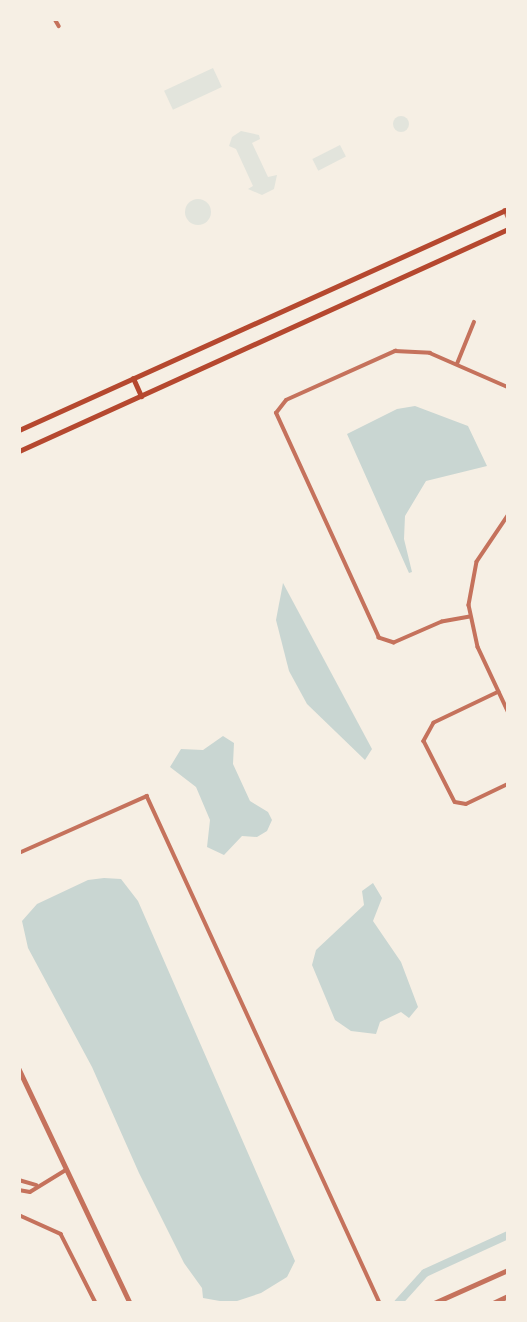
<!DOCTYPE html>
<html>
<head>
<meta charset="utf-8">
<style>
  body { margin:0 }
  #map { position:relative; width:527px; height:1322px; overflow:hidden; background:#f6efe4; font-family:"Work Sans",sans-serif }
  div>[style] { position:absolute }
  .green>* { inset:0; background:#e2e4dc; transform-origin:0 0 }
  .round { border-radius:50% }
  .water>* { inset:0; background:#c9d6d2 }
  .canal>* { height:8px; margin:-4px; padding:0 4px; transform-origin:4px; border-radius:4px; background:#c9d6d2 }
  .minor>* { height:3.5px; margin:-1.75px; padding:0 1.75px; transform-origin:1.75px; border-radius:1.75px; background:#c5725c }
  .tertiary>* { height:4.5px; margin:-2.25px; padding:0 2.25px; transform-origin:2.25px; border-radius:2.25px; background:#c5725c }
  .secondary>* { height:5px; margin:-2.5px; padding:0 2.5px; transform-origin:2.5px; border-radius:2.5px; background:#b5482f }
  span { translate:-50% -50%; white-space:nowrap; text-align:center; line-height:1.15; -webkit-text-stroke:5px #f6efe4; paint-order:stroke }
  .frame { position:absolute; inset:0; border:21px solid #f6efe4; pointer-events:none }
</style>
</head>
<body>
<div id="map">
  <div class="green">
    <i style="left:213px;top:68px;width:21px;height:54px;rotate:65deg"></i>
    <i class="round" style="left:393px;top:116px;width:16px;height:16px"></i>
    <i style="clip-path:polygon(241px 131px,259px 135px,260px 139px,252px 143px,268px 177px,277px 175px,274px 189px,262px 195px,248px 189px,253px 186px,236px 149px,229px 146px,232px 137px)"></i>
    <i style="left:340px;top:145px;width:13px;height:31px;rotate:63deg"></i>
    <i class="round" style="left:185px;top:199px;width:26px;height:26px"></i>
  </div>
  <div class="water">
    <i style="clip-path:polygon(415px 406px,468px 426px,487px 466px,426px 481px,405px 516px,404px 539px,412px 572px,409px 573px,347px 434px,397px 409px)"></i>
    <i style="clip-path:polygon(283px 583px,372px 749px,365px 760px,307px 704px,289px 671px,276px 620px)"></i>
    <i style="clip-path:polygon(223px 736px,234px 743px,233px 764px,250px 801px,268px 812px,272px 820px,267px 831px,257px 837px,242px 836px,224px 855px,207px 847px,210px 820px,196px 787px,170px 767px,181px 749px,203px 750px)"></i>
    <i style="clip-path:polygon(104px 878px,121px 879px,138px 901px,295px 1261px,287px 1277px,261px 1293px,231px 1303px,203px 1298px,202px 1288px,184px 1263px,139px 1173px,92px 1067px,28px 948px,22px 921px,37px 904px,88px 880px)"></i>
    <i style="clip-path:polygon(373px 883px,382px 898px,373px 921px,401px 962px,418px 1007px,409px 1018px,401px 1012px,380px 1022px,376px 1034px,351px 1031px,335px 1020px,312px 965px,316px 950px,364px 905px,362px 891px)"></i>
  </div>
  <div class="canal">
    <i style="left:398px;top:1303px;width:40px;rotate:-48deg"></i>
    <i style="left:425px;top:1273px;width:91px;rotate:-24.6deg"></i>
  </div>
  <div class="minor">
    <i style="left:55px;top:19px;width:8px;rotate:60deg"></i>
    <i style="left:505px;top:210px;width:8px;rotate:67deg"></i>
    <i style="left:457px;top:364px;width:45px;rotate:-68deg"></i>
    <i style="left:508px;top:516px;width:55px;rotate:124deg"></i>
    <i style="left:477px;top:562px;width:44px;rotate:100.5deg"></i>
    <i style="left:469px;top:605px;width:43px;rotate:77.9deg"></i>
    <i style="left:478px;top:647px;width:71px;rotate:64.9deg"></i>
    <i style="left:470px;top:617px;width:28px;rotate:170deg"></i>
    <i style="left:442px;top:622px;width:52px;rotate:156.4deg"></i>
    <i style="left:394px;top:643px;width:16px;rotate:-162deg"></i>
    <i style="left:379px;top:638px;width:247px;rotate:-114.6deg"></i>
    <i style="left:276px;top:413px;width:16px;rotate:-52deg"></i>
    <i style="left:286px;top:400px;width:120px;rotate:-24.2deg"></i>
    <i style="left:395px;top:351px;width:35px;rotate:3deg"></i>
    <i style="left:430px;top:353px;width:85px;rotate:23.6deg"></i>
    <i style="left:499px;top:692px;width:72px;rotate:154.5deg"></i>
    <i style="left:434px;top:723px;width:21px;rotate:119deg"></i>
    <i style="left:424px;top:741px;width:68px;rotate:63.1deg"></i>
    <i style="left:455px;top:802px;width:11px;rotate:10deg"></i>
    <i style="left:466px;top:804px;width:47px;rotate:-25.5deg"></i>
    <i style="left:19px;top:853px;width:140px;rotate:-24deg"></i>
    <i style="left:147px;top:796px;width:558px;rotate:65.32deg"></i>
    <i style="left:19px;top:1180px;width:18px;rotate:16deg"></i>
    <i style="left:19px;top:1190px;width:11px;rotate:10deg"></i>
    <i style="left:30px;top:1192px;width:42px;rotate:-31.4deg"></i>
    <i style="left:19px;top:1215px;width:46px;rotate:24.3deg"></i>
    <i style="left:61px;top:1234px;width:77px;rotate:63.1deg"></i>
  </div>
  <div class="tertiary">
    <i style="left:19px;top:1069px;width:259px;rotate:64.6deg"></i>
    <i style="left:434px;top:1303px;width:81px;rotate:-24deg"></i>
    <i style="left:493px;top:1303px;width:17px;rotate:-25deg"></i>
  </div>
  <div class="secondary">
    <i style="left:133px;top:378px;width:20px;rotate:66deg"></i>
    <i style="left:19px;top:430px;width:537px;rotate:-24.32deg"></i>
    <i style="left:19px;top:451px;width:537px;rotate:-24.42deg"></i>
  </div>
  <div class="frame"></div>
</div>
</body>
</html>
